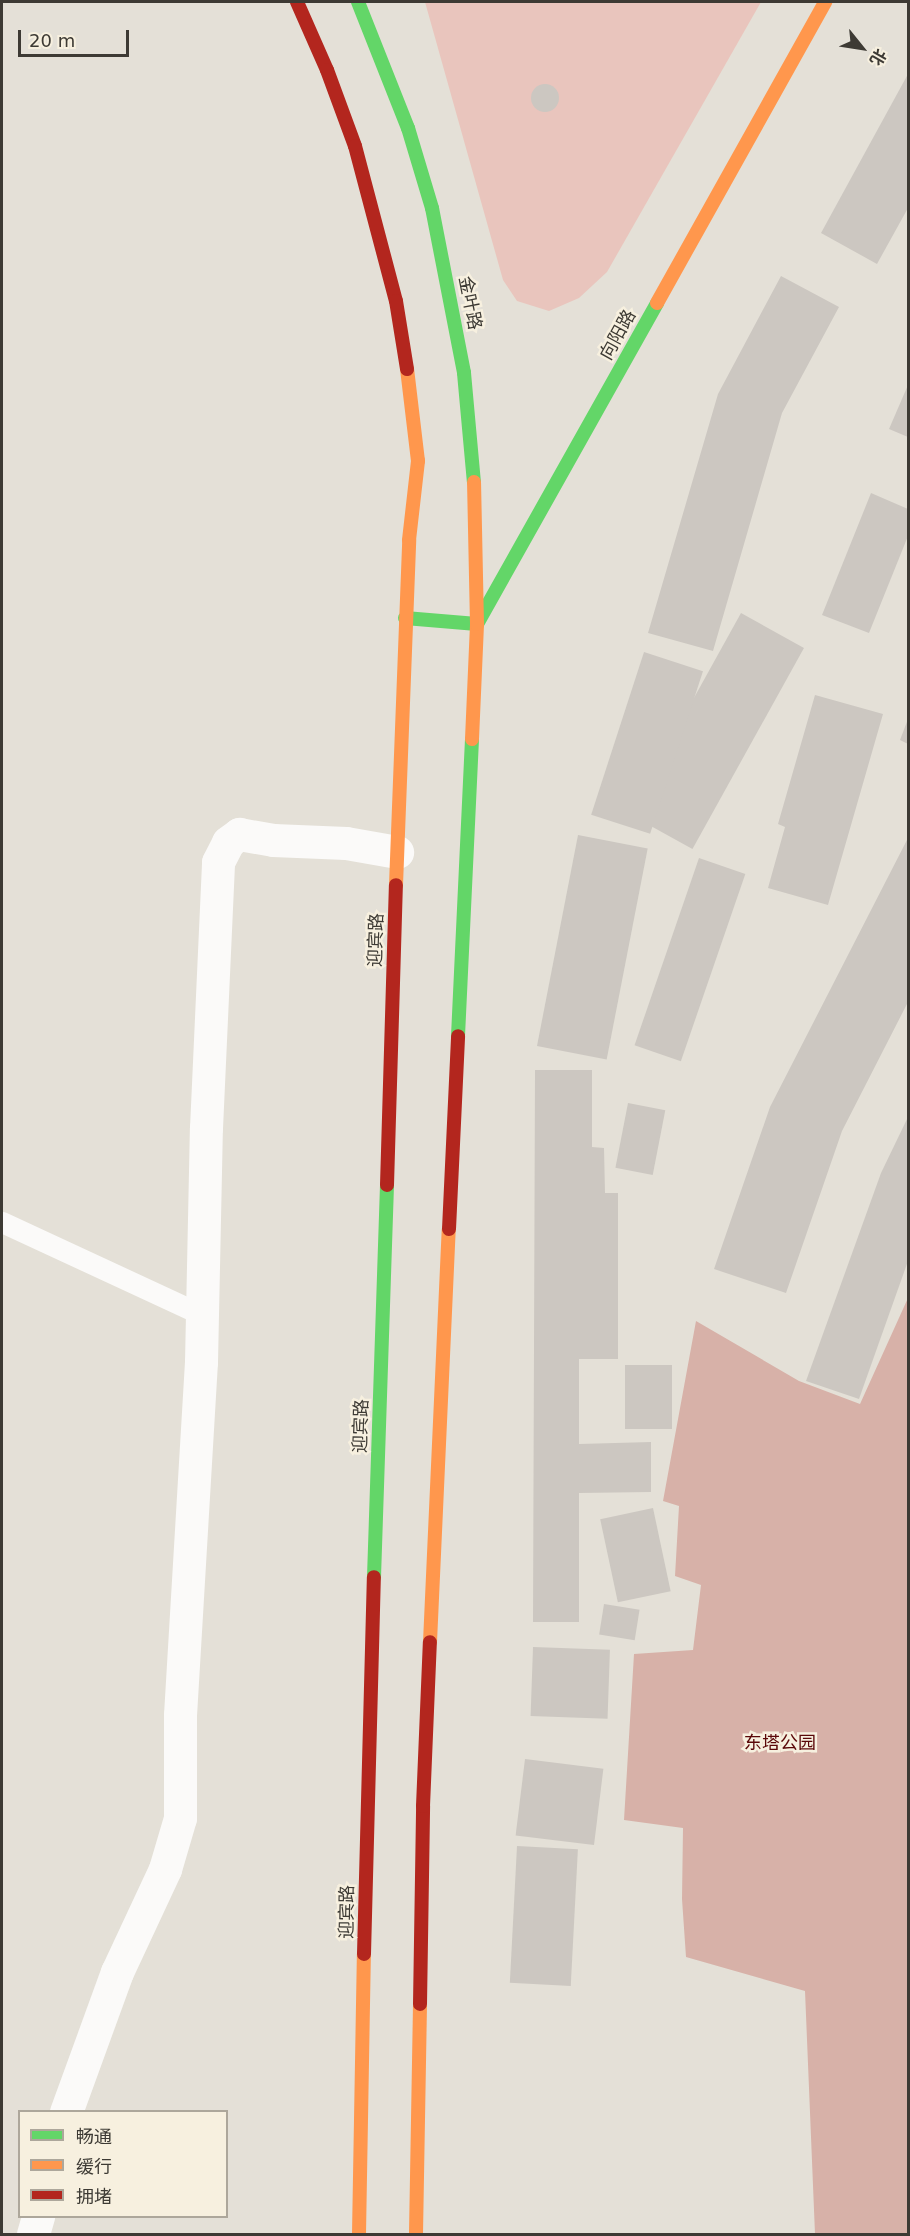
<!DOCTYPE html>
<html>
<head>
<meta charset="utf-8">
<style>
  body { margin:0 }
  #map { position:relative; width:910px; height:2236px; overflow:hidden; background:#e4e0d7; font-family:"DejaVu Sans","Noto Sans SC",sans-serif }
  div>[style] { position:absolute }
  .green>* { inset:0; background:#e9c5bd }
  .forest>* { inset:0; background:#d7b1a8 }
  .building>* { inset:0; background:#ccc7c1; transform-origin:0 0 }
  .round { border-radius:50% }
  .lane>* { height:21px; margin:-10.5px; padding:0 10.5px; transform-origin:10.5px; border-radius:10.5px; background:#fbfaf9 }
  .street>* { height:33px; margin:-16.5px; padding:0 16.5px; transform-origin:16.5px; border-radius:16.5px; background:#fbfaf9 }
  .fast>* { height:14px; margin:-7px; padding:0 7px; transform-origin:7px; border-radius:7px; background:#63d668 }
  .slow>* { height:14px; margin:-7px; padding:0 7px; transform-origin:7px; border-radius:7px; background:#ff974d }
  .jam>* { height:14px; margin:-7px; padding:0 7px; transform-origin:7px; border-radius:7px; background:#b3261e }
  span { translate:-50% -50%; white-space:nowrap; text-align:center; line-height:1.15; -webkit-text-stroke:5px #f7f0df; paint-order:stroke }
  .street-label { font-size:18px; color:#3d3a34 }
  .park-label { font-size:18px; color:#5a0708 }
  .frame { position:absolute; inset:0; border:3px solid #3d3a34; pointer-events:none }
  .legend { position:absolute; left:18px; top:2110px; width:210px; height:108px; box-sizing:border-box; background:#f7f0df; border:2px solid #ada79b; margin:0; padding:8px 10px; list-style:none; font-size:18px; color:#3d3a34 }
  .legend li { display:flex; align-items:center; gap:12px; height:30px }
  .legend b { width:30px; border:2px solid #ada79b }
  .north { position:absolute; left:832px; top:18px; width:60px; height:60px; -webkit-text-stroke:4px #f7f0df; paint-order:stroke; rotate:120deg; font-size:16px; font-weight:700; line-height:24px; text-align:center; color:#3d3a34 }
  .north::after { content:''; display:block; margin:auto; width:21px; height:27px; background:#3d3a34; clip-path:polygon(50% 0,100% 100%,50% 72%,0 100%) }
  .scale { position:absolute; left:18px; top:30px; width:111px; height:27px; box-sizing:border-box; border:3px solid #3d3a34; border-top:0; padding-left:8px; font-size:18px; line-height:21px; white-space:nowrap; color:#3d3a34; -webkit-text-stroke:4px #f7f0df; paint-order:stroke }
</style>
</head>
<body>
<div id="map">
  <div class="green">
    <i style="clip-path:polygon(425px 2px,761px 2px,607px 272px,579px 298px,549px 311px,517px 301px,503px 280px)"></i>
  </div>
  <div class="forest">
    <i style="clip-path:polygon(908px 1298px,908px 2234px,815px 2234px,805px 1991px,686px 1957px,682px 1899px,683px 1828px,624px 1820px,634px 1654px,693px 1650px,701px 1585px,675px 1576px,679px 1506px,663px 1501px,696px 1321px,799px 1381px,860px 1404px)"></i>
  </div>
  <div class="building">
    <i style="clip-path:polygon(908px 74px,908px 208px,877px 264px,821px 233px)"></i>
    <i class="round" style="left:531px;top:84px;width:28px;height:28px"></i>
    <i style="clip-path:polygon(781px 276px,839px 307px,782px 413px,713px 651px,648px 633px,718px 394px)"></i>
    <i style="clip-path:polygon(908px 385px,908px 437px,889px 429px)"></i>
    <i style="clip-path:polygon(871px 493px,908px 509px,908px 536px,869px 633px,822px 615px)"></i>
    <i style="left:741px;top:613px;width:72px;height:230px;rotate:29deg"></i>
    <i style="left:644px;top:652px;width:62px;height:171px;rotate:18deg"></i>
    <i style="clip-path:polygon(815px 695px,883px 714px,828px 905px,768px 888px,785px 827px,778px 824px)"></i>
    <i style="clip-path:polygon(908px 719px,908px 744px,900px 740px)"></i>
    <i style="left:578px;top:835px;width:71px;height:215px;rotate:11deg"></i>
    <i style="clip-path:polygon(908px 838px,908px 1002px,842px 1131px,786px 1293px,714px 1269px,770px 1107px)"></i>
    <i style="left:699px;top:858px;width:49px;height:198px;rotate:19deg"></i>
    <i style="clip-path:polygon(535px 1070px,592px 1070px,592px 1147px,604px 1148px,605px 1193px,618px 1193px,618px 1359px,579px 1359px,579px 1444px,651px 1442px,651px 1492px,579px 1493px,579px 1622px,533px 1622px)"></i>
    <i style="left:628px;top:1103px;width:38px;height:66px;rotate:11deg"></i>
    <i style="clip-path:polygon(908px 1117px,908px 1261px,859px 1399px,806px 1381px,881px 1173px)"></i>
    <i style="left:625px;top:1365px;width:47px;height:64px"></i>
    <i style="left:653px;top:1508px;width:85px;height:54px;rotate:78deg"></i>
    <i style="left:604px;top:1604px;width:36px;height:31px;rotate:9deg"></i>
    <i style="left:533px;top:1647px;width:77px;height:69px;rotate:2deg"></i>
    <i style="left:525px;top:1759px;width:79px;height:77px;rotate:7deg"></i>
    <i style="left:517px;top:1846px;width:61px;height:137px;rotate:3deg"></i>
  </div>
  <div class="lane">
    <i style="left:2px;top:1222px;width:221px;rotate:24.9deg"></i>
  </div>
  <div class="street">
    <i style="left:66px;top:2112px;width:149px;rotate:-70deg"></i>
    <i style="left:117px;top:1972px;width:114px;rotate:-65deg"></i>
    <i style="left:165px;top:1869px;width:53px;rotate:-73.6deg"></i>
    <i style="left:180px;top:1818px;width:103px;rotate:-90deg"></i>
    <i style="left:180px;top:1715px;width:354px;rotate:-86.6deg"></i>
    <i style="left:201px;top:1362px;width:234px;rotate:-88.8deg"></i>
    <i style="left:206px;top:1128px;width:266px;rotate:-87.4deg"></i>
    <i style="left:218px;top:862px;width:22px;rotate:-63deg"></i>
    <i style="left:228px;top:842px;width:14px;rotate:-36deg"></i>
    <i style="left:239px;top:834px;width:35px;rotate:10deg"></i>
    <i style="left:273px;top:840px;width:73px;rotate:2.4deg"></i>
    <i style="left:346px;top:843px;width:52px;rotate:10deg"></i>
    <i style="left:33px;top:2234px;width:19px;rotate:-74deg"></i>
  </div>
  <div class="fast">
    <i style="left:358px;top:2px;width:136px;rotate:68.4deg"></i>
    <i style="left:408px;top:128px;width:84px;rotate:73.3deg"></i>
    <i style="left:432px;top:208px;width:168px;rotate:79deg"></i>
    <i style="left:464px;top:373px;width:109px;rotate:84.8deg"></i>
    <i style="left:405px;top:618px;width:72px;rotate:4.8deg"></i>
    <i style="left:477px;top:624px;width:368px;rotate:-60.7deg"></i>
    <i style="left:458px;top:1036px;width:297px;rotate:-87.3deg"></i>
    <i style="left:374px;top:1577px;width:392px;rotate:-88.1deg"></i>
  </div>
  <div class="slow">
    <i style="left:657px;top:303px;width:345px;rotate:-60.8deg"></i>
    <i style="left:472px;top:739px;width:115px;rotate:-87.5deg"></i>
    <i style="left:477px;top:624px;width:142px;rotate:-91.2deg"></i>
    <i style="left:396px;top:885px;width:345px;rotate:-87.8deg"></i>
    <i style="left:409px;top:540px;width:80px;rotate:-83.5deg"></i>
    <i style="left:418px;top:461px;width:93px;rotate:-96.8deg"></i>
    <i style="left:430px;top:1642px;width:413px;rotate:-87.4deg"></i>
    <i style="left:359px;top:2234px;width:280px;rotate:-89deg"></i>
    <i style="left:416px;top:2234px;width:230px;rotate:-89deg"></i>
  </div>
  <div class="jam">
    <i style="left:297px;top:2px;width:74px;rotate:66.2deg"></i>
    <i style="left:327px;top:70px;width:81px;rotate:69.8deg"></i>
    <i style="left:355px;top:146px;width:160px;rotate:75.2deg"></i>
    <i style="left:396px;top:301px;width:69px;rotate:80.8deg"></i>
    <i style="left:387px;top:1185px;width:300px;rotate:-88.3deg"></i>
    <i style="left:449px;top:1229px;width:193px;rotate:-87.3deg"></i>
    <i style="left:364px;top:1954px;width:377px;rotate:-88.5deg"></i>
    <i style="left:420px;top:2004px;width:198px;rotate:-89.1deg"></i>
    <i style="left:423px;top:1806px;width:164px;rotate:-87.6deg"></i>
  </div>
  <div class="street-label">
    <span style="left:470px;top:303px;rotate:79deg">金叶路</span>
    <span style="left:618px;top:335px;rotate:-61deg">向阳路</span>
    <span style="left:376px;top:940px;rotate:-88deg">迎宾路</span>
    <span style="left:361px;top:1426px;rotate:-88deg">迎宾路</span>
    <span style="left:347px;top:1912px;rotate:-89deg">迎宾路</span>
  </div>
  <div class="park-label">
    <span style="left:780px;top:1743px">东塔公园</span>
  </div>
  <div class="frame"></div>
  <ul class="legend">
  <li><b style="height:8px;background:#63d668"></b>畅通</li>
  <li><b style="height:8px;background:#ff974d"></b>缓行</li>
  <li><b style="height:8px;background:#b3261e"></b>拥堵</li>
  </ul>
  <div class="north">北</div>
  <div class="scale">20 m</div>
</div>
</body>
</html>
